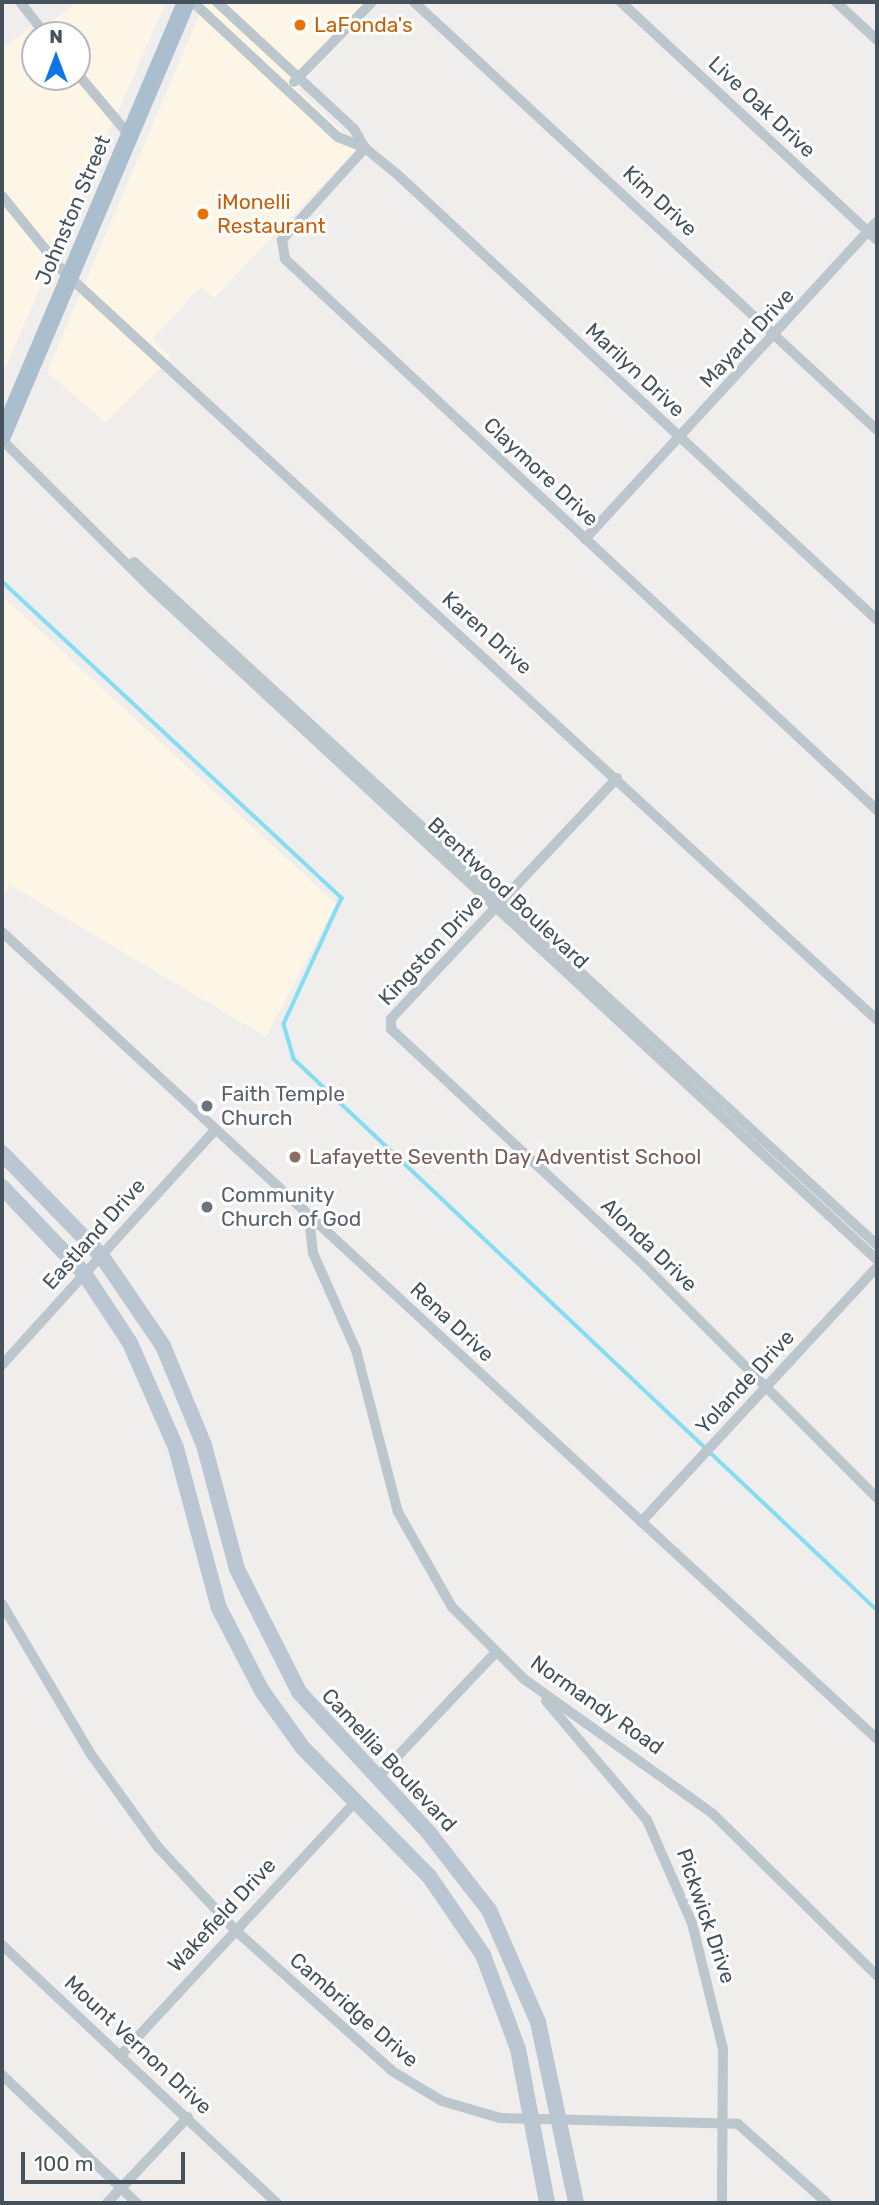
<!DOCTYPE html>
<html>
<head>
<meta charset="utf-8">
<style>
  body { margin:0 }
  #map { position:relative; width:879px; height:2205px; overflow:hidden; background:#f0eded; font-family:Rubik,sans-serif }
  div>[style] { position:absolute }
  .commercial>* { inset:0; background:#fdf5e5 }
  .stream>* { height:3.5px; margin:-1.75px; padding:0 1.75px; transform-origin:1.75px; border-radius:1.75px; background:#84ddf0 }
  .minor>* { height:10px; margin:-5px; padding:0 5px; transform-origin:5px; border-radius:5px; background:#bbc6cd }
  .secondary>* { height:16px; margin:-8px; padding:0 8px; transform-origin:8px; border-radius:8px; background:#bac7d3 }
  .primary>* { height:18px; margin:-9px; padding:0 9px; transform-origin:9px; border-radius:9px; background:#abbece }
  .dots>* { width:19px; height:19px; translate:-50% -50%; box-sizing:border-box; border:4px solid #fff; border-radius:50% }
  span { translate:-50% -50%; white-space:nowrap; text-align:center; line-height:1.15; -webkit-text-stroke:6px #fff; paint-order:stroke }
  .food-label { font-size:21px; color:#c56008 }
  .left { translate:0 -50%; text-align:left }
  .street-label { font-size:21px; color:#45525c }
  .worship-label { font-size:21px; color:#5b616d }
  .education-label { font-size:21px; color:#785e54 }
  .frame { position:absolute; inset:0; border:4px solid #45525c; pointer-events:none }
  .north { position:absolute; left:21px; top:21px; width:70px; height:70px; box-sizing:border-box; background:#fff; border:2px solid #b5babe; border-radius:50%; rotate:0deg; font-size:19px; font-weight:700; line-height:28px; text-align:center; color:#45525c }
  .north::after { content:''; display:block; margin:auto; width:24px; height:32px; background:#1076e7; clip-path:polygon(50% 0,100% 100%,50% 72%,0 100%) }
  .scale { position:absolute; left:21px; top:2152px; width:164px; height:32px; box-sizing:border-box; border:4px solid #45525c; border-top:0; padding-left:9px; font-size:21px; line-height:24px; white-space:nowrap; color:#45525c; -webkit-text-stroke:5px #fff; paint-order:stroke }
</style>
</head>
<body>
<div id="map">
  <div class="commercial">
    <i style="clip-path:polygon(evenodd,77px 2px,166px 2px,2px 375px,2px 49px,29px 28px,37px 33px,77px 2px,35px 35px,77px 35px,77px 77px,35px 77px,35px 35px)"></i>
    <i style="clip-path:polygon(205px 2px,378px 2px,297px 89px,359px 147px,214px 298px,201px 287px,152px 339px,171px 357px,106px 423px,47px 372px)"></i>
    <i style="clip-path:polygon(2px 596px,336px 904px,266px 1037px,10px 885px,2px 900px)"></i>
  </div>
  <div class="stream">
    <i style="left:2px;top:581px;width:465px;rotate:43deg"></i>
    <i style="left:342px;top:898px;width:139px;rotate:114.7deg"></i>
    <i style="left:284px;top:1024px;width:36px;rotate:74deg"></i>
    <i style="left:294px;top:1059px;width:802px;rotate:43.38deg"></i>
  </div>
  <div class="minor">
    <i style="left:20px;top:2px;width:42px;rotate:51.8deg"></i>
    <i style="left:193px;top:2px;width:198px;rotate:43deg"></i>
    <i style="left:338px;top:137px;width:29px;rotate:22deg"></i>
    <i style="left:365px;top:148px;width:43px;rotate:39.3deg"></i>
    <i style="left:398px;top:175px;width:654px;rotate:42.89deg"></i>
    <i style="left:217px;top:2px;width:187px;rotate:42.8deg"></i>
    <i style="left:354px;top:129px;width:22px;rotate:60deg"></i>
    <i style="left:365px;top:148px;width:124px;rotate:132.1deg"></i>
    <i style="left:282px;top:240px;width:19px;rotate:81deg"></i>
    <i style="left:285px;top:259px;width:809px;rotate:42.95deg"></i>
    <i style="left:414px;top:2px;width:631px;rotate:42.75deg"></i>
    <i style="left:621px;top:2px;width:350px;rotate:42.9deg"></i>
    <i style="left:836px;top:2px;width:56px;rotate:42.8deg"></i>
    <i style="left:77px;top:73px;width:81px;rotate:50deg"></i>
    <i style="left:294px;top:82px;width:112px;rotate:-45.7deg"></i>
    <i style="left:2px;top:196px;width:97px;rotate:50.9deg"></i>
    <i style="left:63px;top:271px;width:1106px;rotate:42.62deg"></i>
    <i style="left:2px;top:440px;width:213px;rotate:44.8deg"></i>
    <i style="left:153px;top:590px;width:986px;rotate:42.78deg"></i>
    <i style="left:585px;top:539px;width:431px;rotate:-47.4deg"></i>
    <i style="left:134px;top:562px;width:1009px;rotate:42.59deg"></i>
    <i style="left:617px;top:778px;width:330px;rotate:133.2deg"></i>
    <i style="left:391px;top:1019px;width:10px;rotate:90deg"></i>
    <i style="left:391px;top:1029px;width:349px;rotate:43deg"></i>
    <i style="left:646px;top:1267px;width:327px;rotate:45deg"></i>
    <i style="left:2px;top:932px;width:1190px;rotate:42.68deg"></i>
    <i style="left:309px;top:1216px;width:37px;rotate:84deg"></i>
    <i style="left:313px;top:1253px;width:106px;rotate:66.1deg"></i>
    <i style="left:356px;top:1350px;width:167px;rotate:75.5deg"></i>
    <i style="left:398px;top:1512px;width:109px;rotate:60.4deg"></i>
    <i style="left:452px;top:1607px;width:102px;rotate:45deg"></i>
    <i style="left:524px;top:1679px;width:232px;rotate:35.5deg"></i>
    <i style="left:713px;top:1814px;width:231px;rotate:44.6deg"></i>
    <i style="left:2px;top:1365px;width:317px;rotate:-47.8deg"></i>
    <i style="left:641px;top:1522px;width:347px;rotate:-47.2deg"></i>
    <i style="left:2px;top:1604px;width:173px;rotate:59.4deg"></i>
    <i style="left:90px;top:1753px;width:115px;rotate:54.2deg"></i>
    <i style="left:157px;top:1846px;width:113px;rotate:47.1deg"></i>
    <i style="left:234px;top:1929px;width:212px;rotate:41.9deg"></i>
    <i style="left:392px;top:2071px;width:58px;rotate:31deg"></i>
    <i style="left:442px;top:2101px;width:60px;rotate:16.3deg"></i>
    <i style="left:500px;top:2118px;width:238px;rotate:1.4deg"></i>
    <i style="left:738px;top:2124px;width:119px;rotate:41.6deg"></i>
    <i style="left:546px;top:1701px;width:156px;rotate:49.7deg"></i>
    <i style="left:647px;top:1820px;width:112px;rotate:66.4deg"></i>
    <i style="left:692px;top:1923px;width:130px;rotate:76.2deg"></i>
    <i style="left:723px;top:2049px;width:154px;rotate:90.4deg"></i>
    <i style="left:376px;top:1779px;width:173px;rotate:-46.6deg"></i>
    <i style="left:2px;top:1945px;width:377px;rotate:43.2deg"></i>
    <i style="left:120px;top:2056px;width:346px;rotate:-47.2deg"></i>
    <i style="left:2px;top:2075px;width:186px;rotate:43.5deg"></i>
    <i style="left:107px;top:2203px;width:118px;rotate:-46.7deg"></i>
  </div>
  <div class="secondary">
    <i style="left:2px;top:1153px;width:142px;rotate:45.9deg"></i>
    <i style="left:101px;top:1255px;width:110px;rotate:55.7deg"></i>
    <i style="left:163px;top:1346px;width:107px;rotate:67.5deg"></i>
    <i style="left:204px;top:1445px;width:128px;rotate:75.1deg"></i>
    <i style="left:237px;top:1569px;width:138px;rotate:63.2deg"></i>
    <i style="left:299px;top:1692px;width:192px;rotate:47.3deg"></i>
    <i style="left:429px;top:1833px;width:98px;rotate:52.1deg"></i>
    <i style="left:489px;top:1910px;width:122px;rotate:66.4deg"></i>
    <i style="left:538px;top:2022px;width:185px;rotate:78.1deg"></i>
    <i style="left:2px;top:1187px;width:119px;rotate:46.4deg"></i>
    <i style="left:84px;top:1273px;width:84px;rotate:56.7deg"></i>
    <i style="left:130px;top:1343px;width:115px;rotate:66.3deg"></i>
    <i style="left:176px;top:1448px;width:166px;rotate:75deg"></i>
    <i style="left:219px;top:1608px;width:93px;rotate:62.6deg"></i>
    <i style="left:262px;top:1691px;width:70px;rotate:54.3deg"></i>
    <i style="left:303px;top:1748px;width:180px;rotate:45.5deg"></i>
    <i style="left:429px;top:1876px;width:96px;rotate:55.6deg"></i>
    <i style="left:483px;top:1955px;width:100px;rotate:69.6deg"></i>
    <i style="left:518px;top:2049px;width:157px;rotate:79.3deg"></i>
  </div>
  <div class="primary">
    <i style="left:2px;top:436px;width:471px;rotate:-67deg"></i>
  </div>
  <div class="dots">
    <i style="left:300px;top:25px;background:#e8710a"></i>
    <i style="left:203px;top:214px;background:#e8710a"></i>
    <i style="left:207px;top:1106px;background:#6b7280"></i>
    <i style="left:295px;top:1157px;background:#8d6e63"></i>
    <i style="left:207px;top:1207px;background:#6b7280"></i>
  </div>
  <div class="food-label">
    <span class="left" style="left:314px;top:25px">LaFonda's</span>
    <span class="left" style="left:217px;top:214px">iMonelli<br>Restaurant</span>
  </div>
  <div class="street-label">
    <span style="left:762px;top:107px;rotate:43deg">Live Oak Drive</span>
    <span style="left:660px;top:201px;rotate:43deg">Kim Drive</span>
    <span style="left:73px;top:210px;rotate:-67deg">Johnston Street</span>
    <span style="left:747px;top:338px;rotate:-47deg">Mayard Drive</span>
    <span style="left:635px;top:370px;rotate:43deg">Marilyn Drive</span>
    <span style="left:541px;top:472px;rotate:43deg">Claymore Drive</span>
    <span style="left:487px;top:633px;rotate:42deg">Karen Drive</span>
    <span style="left:508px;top:893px;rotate:43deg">Brentwood Boulevard</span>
    <span style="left:431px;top:950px;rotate:-47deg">Kingston Drive</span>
    <span style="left:94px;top:1234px;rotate:-48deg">Eastland Drive</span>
    <span style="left:649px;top:1245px;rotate:44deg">Alonda Drive</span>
    <span style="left:452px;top:1322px;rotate:43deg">Rena Drive</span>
    <span style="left:745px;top:1382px;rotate:-47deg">Yolande Drive</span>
    <span style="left:597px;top:1705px;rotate:35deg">Normandy Road</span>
    <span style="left:389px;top:1760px;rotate:47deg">Camellia Boulevard</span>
    <span style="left:222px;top:1915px;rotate:-47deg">Wakefield Drive</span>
    <span style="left:706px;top:1916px;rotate:71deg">Pickwick Drive</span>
    <span style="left:354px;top:2010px;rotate:41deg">Cambridge Drive</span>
    <span style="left:138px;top:2045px;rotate:43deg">Mount Vernon Drive</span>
  </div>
  <div class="worship-label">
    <span class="left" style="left:221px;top:1106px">Faith Temple<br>Church</span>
    <span class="left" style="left:221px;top:1207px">Community<br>Church of God</span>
  </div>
  <div class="education-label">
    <span class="left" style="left:309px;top:1157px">Lafayette Seventh Day Adventist School</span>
  </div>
  <div class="frame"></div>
  <div class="north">N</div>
  <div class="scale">100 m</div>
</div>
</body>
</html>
